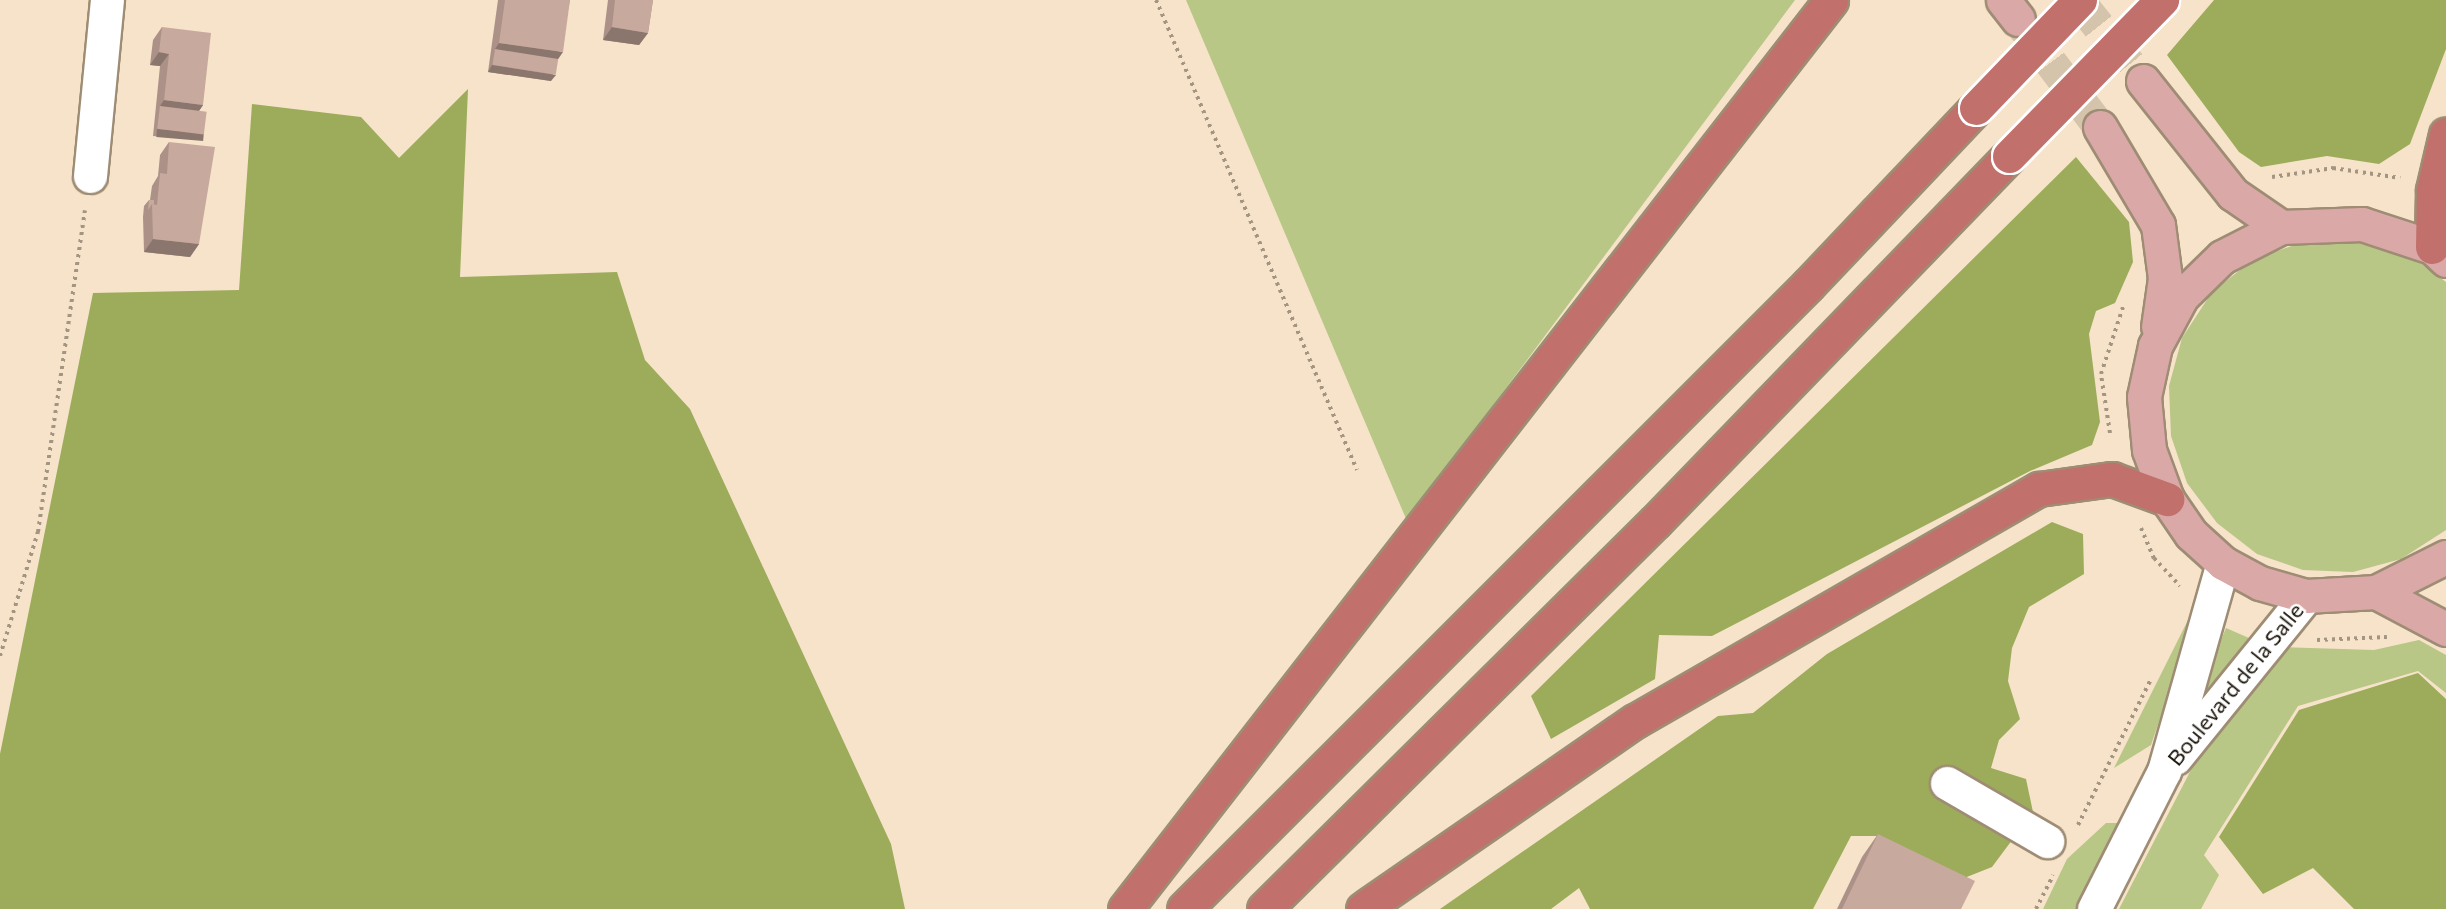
<!DOCTYPE html>
<html>
<head>
<meta charset="utf-8">
<style>
  body { margin:0 }
  #map { position:relative; width:2446px; height:909px; overflow:hidden; background:#f6e3c9; font-family:Commissioner,sans-serif }
  div>[style] { position:absolute }
  .green>* { inset:0; background:#b8c686 }
  .forest>* { inset:0; background:#9cac5a }
  .major-tunnel>* { height:33px; margin-top:-16.5px; transform-origin:0; background:repeating-linear-gradient(90deg,#d5c4ac 0 33px,transparent 0 49px) }
  .path>* { height:4px; margin-top:-2px; transform-origin:0; background:repeating-linear-gradient(90deg,#a39581 0 3px,transparent 0 7.5px) }
  .roads { filter:drop-shadow(2px 0 #9e8c74) drop-shadow(-2px 0 #9e8c74) drop-shadow(0 2px #9e8c74) drop-shadow(0 -2px #9e8c74) }
  .minor>* { height:33px; margin:-16.5px; padding:0 16.5px; transform-origin:16.5px; border-radius:16.5px; background:#fff }
  .major>* { height:33px; margin:-16.5px; padding:0 16.5px; transform-origin:16.5px; border-radius:16.5px; background:#daa9a7 }
  .highway>* { height:33px; margin:-16.5px; padding:0 16.5px; transform-origin:16.5px; border-radius:16.5px; background:#c2706c }
  .bridges { filter:drop-shadow(2px 0 #fff) drop-shadow(-2px 0 #fff) drop-shadow(0 2px #fff) drop-shadow(0 -2px #fff) }
  .highway-bridge>* { height:33px; margin:-16.5px; padding:0 16.5px; transform-origin:16.5px; border-radius:16.5px; background:#c2706c }
  .wall>* { inset:0; background:#ab9187 }
  .shaded-wall>* { inset:0; background:#8b766e; transform-origin:0 0 }
  .building>* { inset:0; background:#c7a99d; transform-origin:0 0 }
  span { translate:-50% -50%; white-space:nowrap; text-align:center; line-height:1.15; -webkit-text-stroke:5px #fff; paint-order:stroke }
  .street-label { font-size:22px; color:#1a140a }
</style>
</head>
<body>
<div id="map">
  <div class="green">
    <i style="clip-path:polygon(1186px 0,1795px 0,1407px 521px)"></i>
    <i style="clip-path:polygon(2360px 240px,2411px 256px,2446px 282px,2446px 530px,2401px 559px,2353px 572px,2303px 570px,2257px 554px,2217px 523px,2187px 483px,2171px 436px,2169px 386px,2182px 338px,2212px 292px,2254px 259px,2306px 241px)"></i>
    <i style="clip-path:polygon(2190px 616px,2194px 620px,2151px 745px,2114px 768px)"></i>
    <i style="clip-path:polygon(2226px 628px,2249px 638px,2201px 703px,2199px 694px)"></i>
    <i style="clip-path:polygon(2419px 640px,2446px 655px,2446px 693px,2418px 671px,2298px 706px,2204px 855px,2219px 875px,2201px 909px,2119px 909px,2193px 766px,2279px 647px,2374px 650px)"></i>
    <i style="clip-path:polygon(2106px 823px,2122px 823px,2079px 909px,2043px 909px,2067px 859px)"></i>
  </div>
  <div class="forest">
    <i style="clip-path:polygon(2214px 0,2446px 0,2446px 49px,2410px 144px,2379px 164px,2327px 156px,2261px 167px,2239px 152px,2167px 55px)"></i>
    <i style="clip-path:polygon(468px 89px,460px 277px,617px 272px,645px 360px,690px 409px,891px 844px,905px 909px,0 909px,0 754px,93px 293px,239px 290px,252px 104px,361px 117px,399px 158px)"></i>
    <i style="clip-path:polygon(2076px 157px,2129px 222px,2133px 262px,2115px 303px,2096px 311px,2089px 334px,2100px 422px,2092px 445px,2030px 471px,1712px 636px,1659px 635px,1655px 679px,1551px 739px,1531px 696px)"></i>
    <i style="clip-path:polygon(2052px 522px,2083px 534px,2084px 574px,2029px 607px,2012px 648px,2008px 681px,2020px 719px,1999px 740px,1991px 768px,2026px 779px,2033px 812px,1992px 867px,1944px 886px,1878px 836px,1851px 836px,1813px 909px,1590px 909px,1579px 888px,1551px 909px,1440px 909px,1718px 716px,1753px 713px,1827px 654px)"></i>
    <i style="clip-path:polygon(2418px 673px,2446px 699px,2446px 909px,2354px 909px,2313px 868px,2263px 894px,2219px 837px,2299px 710px)"></i>
  </div>
  <div class="major-tunnel">
    <i style="left:2078px;top:0;width:104px;rotate:51.3deg"></i>
    <i style="left:2021px;top:23px;width:131px;rotate:52.8deg"></i>
  </div>
  <div class="path">
    <i style="left:1156px;top:0;width:511px;rotate:66.85deg"></i>
    <i style="left:2272px;top:177px;width:62px;rotate:-8.4deg"></i>
    <i style="left:2333px;top:168px;width:68px;rotate:8.5deg"></i>
    <i style="left:2110px;top:433px;width:60px;rotate:-98.7deg"></i>
    <i style="left:2101px;top:374px;width:74px;rotate:-71.8deg"></i>
    <i style="left:2141px;top:528px;width:33px;rotate:67deg"></i>
    <i style="left:2154px;top:558px;width:38px;rotate:47deg"></i>
    <i style="left:2317px;top:640px;width:70px;rotate:-2.5deg"></i>
    <i style="left:0;top:656px;width:130px;rotate:-73deg"></i>
    <i style="left:38px;top:532px;width:325px;rotate:-81.7deg"></i>
    <i style="left:2078px;top:825px;width:163px;rotate:-63.4deg"></i>
    <i style="left:2036px;top:909px;width:38px;rotate:-63deg"></i>
  </div>
  <div class="roads">
    <div class="minor">
      <i style="left:90px;top:176px;width:177px;rotate:-84.5deg"></i>
      <i style="left:2175px;top:758px;width:208px;rotate:-51deg"></i>
      <i style="left:1947px;top:783px;width:116px;rotate:30.1deg"></i>
      <i style="left:2094px;top:909px;width:155px;rotate:-63.1deg"></i>
      <i style="left:2164px;top:771px;width:216px;rotate:-74.2deg"></i>
    </div>
    <div class="major">
      <i style="left:2003px;top:0;width:24px;rotate:52deg"></i>
      <i style="left:2143px;top:81px;width:144px;rotate:51.5deg"></i>
      <i style="left:2233px;top:194px;width:58px;rotate:34.5deg"></i>
      <i style="left:2100px;top:127px;width:114px;rotate:59.4deg"></i>
      <i style="left:2158px;top:225px;width:53px;rotate:82.5deg"></i>
      <i style="left:2165px;top:278px;width:49px;rotate:98.1deg"></i>
      <i style="left:2446px;top:260px;width:19px;rotate:-137deg"></i>
      <i style="left:2432px;top:247px;width:74px;rotate:-161.8deg"></i>
      <i style="left:2362px;top:224px;width:81px;rotate:177.9deg"></i>
      <i style="left:2281px;top:227px;width:66px;rotate:153deg"></i>
      <i style="left:2222px;top:257px;width:56px;rotate:135.7deg"></i>
      <i style="left:2182px;top:296px;width:57px;rotate:118.4deg"></i>
      <i style="left:2155px;top:346px;width:52px;rotate:102.2deg"></i>
      <i style="left:2144px;top:397px;width:53px;rotate:84.6deg"></i>
      <i style="left:2149px;top:450px;width:52px;rotate:69.8deg"></i>
      <i style="left:2167px;top:499px;width:42px;rotate:55.6deg"></i>
      <i style="left:2191px;top:534px;width:43px;rotate:42.2deg"></i>
      <i style="left:2223px;top:563px;width:42px;rotate:28.4deg"></i>
      <i style="left:2260px;top:583px;width:48px;rotate:15.8deg"></i>
      <i style="left:2306px;top:596px;width:70px;rotate:-3.3deg"></i>
      <i style="left:2376px;top:592px;width:78px;rotate:-26.6deg"></i>
      <i style="left:2376px;top:592px;width:79px;rotate:27.9deg"></i>
    </div>
    <div class="highway">
      <i style="left:2432px;top:247px;width:57px;rotate:-89deg"></i>
      <i style="left:2433px;top:190px;width:57px;rotate:-76.9deg"></i>
      <i style="left:1125px;top:909px;width:1151px;rotate:-52.16deg"></i>
      <i style="left:1184px;top:909px;width:882px;rotate:-45deg"></i>
      <i style="left:1808px;top:285px;width:244px;rotate:-46.5deg"></i>
      <i style="left:1264px;top:909px;width:550px;rotate:-44.71deg"></i>
      <i style="left:1655px;top:522px;width:509px;rotate:-45.95deg"></i>
      <i style="left:1363px;top:909px;width:331px;rotate:-34.7deg"></i>
      <i style="left:1635px;top:721px;width:466px;rotate:-29.9deg"></i>
      <i style="left:2039px;top:489px;width:74px;rotate:-7.8deg"></i>
      <i style="left:2112px;top:479px;width:59px;rotate:20deg"></i>
    </div>
  </div>
  <div class="bridges">
    <div class="highway-bridge">
      <i style="left:1976px;top:108px;width:150px;rotate:-46.1deg"></i>
      <i style="left:2009px;top:156px;width:219px;rotate:-45.6deg"></i>
    </div>
  </div>
  <div class="wall">
    <i style="clip-path:polygon(498px 0,570px 0,558px 59px,551px 81px,488px 72px)"></i>
    <i style="clip-path:polygon(608px 0,653px 0,648px 33px,639px 45px,603px 40px)"></i>
    <i style="clip-path:polygon(162px 27px,203px 105px,199px 111px,200px 140px,153px 136px,160px 66px,150px 65px,153px 40px)"></i>
    <i style="clip-path:polygon(169px 142px,199px 244px,190px 257px,144px 252px,143px 217px,144px 206px,149px 200px,150px 200px,152px 186px,158px 176px,160px 155px)"></i>
    <i style="clip-path:polygon(1878px 834px,1961px 909px,1837px 909px,1862px 857px)"></i>
  </div>
  <div class="shaded-wall">
    <i style="clip-path:polygon(612px 27px,648px 33px,639px 45px,603px 40px)"></i>
    <i style="clip-path:polygon(499px 43px,563px 52px,554px 65px,495px 49px)"></i>
    <i style="clip-path:polygon(159px 52px,169px 54px,160px 66px,150px 65px)"></i>
    <i style="clip-path:polygon(492px 65px,556px 75px,551px 81px,488px 72px)"></i>
    <i style="clip-path:polygon(164px 100px,203px 105px,194px 118px,160px 106px)"></i>
    <i style="left:157px;top:129px;width:47px;height:8px;rotate:5deg"></i>
    <i style="clip-path:polygon(153px 239px,199px 244px,190px 257px,144px 252px)"></i>
  </div>
  <div class="building">
    <i style="clip-path:polygon(505px 0,570px 0,563px 52px,499px 43px)"></i>
    <i style="clip-path:polygon(615px 0,653px 0,648px 33px,612px 27px)"></i>
    <i style="clip-path:polygon(162px 27px,211px 33px,203px 105px,164px 100px,169px 54px,159px 52px)"></i>
    <i style="left:495px;top:49px;width:64px;height:16px;rotate:9deg"></i>
    <i style="left:160px;top:106px;width:47px;height:23px;rotate:7deg"></i>
    <i style="clip-path:polygon(169px 142px,215px 147px,199px 244px,153px 239px,152px 204px,157px 205px,160px 173px,167px 174px)"></i>
    <i style="clip-path:polygon(149px 200px,154px 200px,154px 204px,152px 204px,148px 210px)"></i>
    <i style="clip-path:polygon(1878px 834px,1975px 881px,1961px 909px,1842px 909px)"></i>
  </div>
  <div class="street-label">
    <span style="left:2235px;top:684px;rotate:-51deg">Boulevard de la Salle</span>
  </div>
</div>
</body>
</html>
